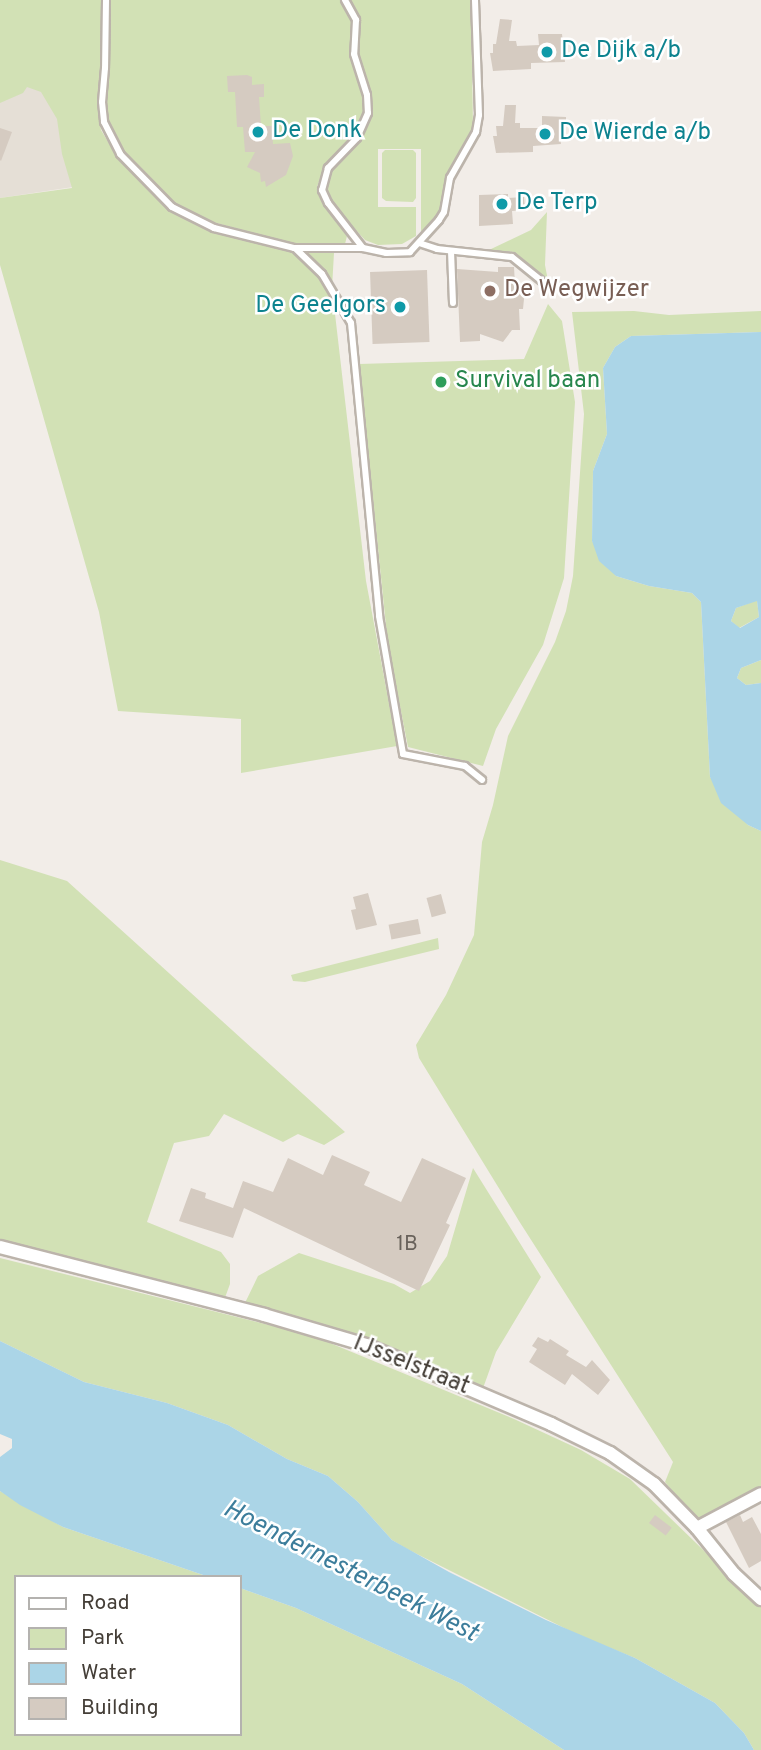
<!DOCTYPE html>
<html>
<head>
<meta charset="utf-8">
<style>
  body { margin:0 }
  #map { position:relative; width:761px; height:1750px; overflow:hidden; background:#f2ede8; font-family:Overpass,sans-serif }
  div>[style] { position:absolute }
  .residential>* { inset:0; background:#e5dfd6 }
  .green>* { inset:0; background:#d2e1b5 }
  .water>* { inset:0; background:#abd5e7 }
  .building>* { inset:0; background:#d5cbc1; transform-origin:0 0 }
  .roads { filter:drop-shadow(2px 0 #bcb4ab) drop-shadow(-2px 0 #bcb4ab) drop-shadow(0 2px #bcb4ab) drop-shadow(0 -2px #bcb4ab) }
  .lane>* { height:6px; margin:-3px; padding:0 3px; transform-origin:3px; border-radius:3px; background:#fff }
  .street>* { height:12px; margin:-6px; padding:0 6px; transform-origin:6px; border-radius:6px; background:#fff }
  .dots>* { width:19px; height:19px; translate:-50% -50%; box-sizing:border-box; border:4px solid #fff; border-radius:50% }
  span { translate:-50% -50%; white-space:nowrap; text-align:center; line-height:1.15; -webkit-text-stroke:5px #fff; paint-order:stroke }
  .number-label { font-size:21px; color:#68615a }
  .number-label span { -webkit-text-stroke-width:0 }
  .culture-label { font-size:24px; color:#0d838f }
  .left { translate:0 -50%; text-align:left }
  .right { translate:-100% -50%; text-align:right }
  .education-label { font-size:24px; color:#785e54 }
  .leisure-label { font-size:24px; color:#27864d }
  .street-label { font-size:24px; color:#443e37 }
  .water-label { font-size:26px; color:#3c7d9b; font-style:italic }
  .legend { position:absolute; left:14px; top:1575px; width:228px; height:161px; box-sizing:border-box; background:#fff; border:2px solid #b4b2af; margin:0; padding:9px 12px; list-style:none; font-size:21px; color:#443e37 }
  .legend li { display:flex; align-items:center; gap:14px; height:35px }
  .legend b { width:35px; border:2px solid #b4b2af }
</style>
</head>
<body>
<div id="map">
  <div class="residential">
    <i style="clip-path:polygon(0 0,113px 181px,0 198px)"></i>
  </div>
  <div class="green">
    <i style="clip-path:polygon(0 0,101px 0,102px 68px,98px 113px,101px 130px,117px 157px,169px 209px,194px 224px,227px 235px,297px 253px,334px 253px,332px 288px,366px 581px,397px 746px,241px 773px,241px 719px,118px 711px,99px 612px,0 265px,0 198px,72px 188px,62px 154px,57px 119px,41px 92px,27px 87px,23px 93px,0 103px)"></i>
    <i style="clip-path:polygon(110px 0,341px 0,353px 23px,351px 55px,363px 95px,364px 112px,356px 133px,326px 163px,317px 187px,322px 201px,347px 236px,345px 244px,296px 244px,201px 219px,175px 204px,126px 156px,109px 126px,106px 110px)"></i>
    <i style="clip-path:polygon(349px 0,471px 0,473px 127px,448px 173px,440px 211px,421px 233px,421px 149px,378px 149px,378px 207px,416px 207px,416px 236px,402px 244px,378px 245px,365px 240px,341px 214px,326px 191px,330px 172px,364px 133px,371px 113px,370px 95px,357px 47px,360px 22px)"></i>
    <i style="clip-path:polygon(385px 150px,413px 150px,416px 153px,416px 198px,413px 202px,386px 201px,382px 198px,382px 153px)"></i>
    <i style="clip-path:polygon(547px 212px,545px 265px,549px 286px,514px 252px,489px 250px,531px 230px)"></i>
    <i style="clip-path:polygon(548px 304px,562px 321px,575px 402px,564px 578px,543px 645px,496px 729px,483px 766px,408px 747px,388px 645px,359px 364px,524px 359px)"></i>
    <i style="clip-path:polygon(634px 311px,669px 315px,761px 311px,761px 332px,631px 336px,615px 347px,603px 368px,607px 434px,593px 471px,592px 541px,616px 576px,649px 586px,692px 593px,701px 602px,710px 777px,748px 825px,761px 831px,761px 1490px,702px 1520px,691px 1514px,665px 1482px,673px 1462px,519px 1221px,419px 1058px,416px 1045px,446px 995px,474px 935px,482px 842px,493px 805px,508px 736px,555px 642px,566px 611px,573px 576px,584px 414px,572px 312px)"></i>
    <i style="clip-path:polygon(757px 600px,759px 617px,739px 628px,731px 621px,736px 608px)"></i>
    <i style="clip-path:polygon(761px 660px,761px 683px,746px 685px,737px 678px,741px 668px)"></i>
    <i style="clip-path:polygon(0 860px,67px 881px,345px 1132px,324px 1145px,298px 1134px,283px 1142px,224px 1114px,209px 1136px,174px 1143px,147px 1222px,221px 1252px,230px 1264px,230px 1284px,223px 1303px,0 1248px)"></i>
    <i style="clip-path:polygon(438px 938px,439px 949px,305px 982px,293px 981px,291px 975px)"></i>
    <i style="clip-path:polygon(473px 1168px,541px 1277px,496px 1352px,482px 1391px,243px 1307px,258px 1276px,299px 1253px,394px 1284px,410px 1293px,430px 1281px,447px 1256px)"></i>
    <i style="clip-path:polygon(0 1258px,313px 1336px,514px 1419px,581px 1450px,630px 1479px,761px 1606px,761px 1750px,754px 1750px,744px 1733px,715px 1703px,635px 1658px,578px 1635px,407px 1549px,392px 1540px,358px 1502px,328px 1476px,287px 1459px,228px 1425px,167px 1403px,84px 1382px,0 1341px)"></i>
    <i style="clip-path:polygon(0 1491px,63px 1527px,209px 1577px,16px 1577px,16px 1734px,240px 1734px,240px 1588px,296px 1608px,462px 1684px,564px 1750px,0 1750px)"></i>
  </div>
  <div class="water">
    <i style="clip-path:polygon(evenodd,761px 332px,761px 660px,741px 668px,737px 678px,746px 685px,761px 683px,761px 831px,748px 825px,721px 803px,710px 777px,701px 602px,692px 593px,649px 586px,616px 576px,599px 561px,592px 541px,593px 471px,607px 434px,603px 368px,615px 347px,631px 336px,761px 332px,757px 601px,759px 617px,740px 628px,731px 621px,736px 608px,757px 601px)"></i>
    <i style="clip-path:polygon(0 1341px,84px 1382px,167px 1403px,228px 1425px,287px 1459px,328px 1476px,358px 1502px,392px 1540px,449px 1572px,546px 1620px,635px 1658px,715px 1703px,744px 1733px,754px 1750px,564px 1750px,462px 1684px,296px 1608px,240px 1588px,240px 1577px,209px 1577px,63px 1527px,20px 1505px,0 1491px,0 1457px,12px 1448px,12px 1439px,0 1434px)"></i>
  </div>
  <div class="building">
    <i style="clip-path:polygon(500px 19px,512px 20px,509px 41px,516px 41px,517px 46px,539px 45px,538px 34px,562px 34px,565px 62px,531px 63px,531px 69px,493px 71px,490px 53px,493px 53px,493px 44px,496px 44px)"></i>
    <i style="clip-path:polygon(247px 75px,252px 77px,252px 85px,264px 84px,264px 97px,259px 97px,261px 126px,272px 126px,273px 144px,290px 143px,293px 156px,286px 175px,266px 187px,265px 181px,261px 182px,260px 173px,247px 167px,255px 152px,245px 152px,243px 127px,237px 127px,235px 92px,228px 92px,227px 76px)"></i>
    <i style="clip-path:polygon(505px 105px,516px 105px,515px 123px,520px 123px,520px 128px,542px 128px,542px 116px,566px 117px,566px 134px,560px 137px,561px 144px,533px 146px,533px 152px,496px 153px,493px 136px,497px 136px,496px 126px,503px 126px)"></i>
    <i style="clip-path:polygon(0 128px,12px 132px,1px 161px,0 160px)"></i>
    <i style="clip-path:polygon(508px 194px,508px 198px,524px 197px,525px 210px,512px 211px,513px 224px,479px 226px,479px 195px)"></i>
    <i style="clip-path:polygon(498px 267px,514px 267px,515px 285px,519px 285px,524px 299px,523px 309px,519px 309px,520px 330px,512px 330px,503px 342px,480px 334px,480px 341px,460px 342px,457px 269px,498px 272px)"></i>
    <i style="left:427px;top:270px;width:72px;height:57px;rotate:88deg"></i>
    <i style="clip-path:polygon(368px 893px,377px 925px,356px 930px,351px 910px,356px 909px,353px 897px)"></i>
    <i style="left:441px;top:894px;width:20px;height:15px;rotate:75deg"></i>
    <i style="left:418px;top:919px;width:15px;height:30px;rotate:79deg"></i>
    <i style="clip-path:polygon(332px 1155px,370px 1172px,364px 1185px,401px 1202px,422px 1158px,466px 1178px,446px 1223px,450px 1225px,419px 1291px,244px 1208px,233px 1238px,179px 1221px,191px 1188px,206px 1193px,205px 1198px,233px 1208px,243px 1181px,273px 1192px,288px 1158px,323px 1175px)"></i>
    <i style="clip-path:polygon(538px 1337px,548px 1342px,550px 1339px,569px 1351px,566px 1355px,586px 1367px,592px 1360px,610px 1380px,598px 1395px,572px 1374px,565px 1385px,529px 1362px,537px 1349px,532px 1346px)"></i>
    <i style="left:655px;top:1515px;width:21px;height:10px;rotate:37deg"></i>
    <i style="clip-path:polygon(740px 1515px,743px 1522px,752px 1517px,761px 1534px,761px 1561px,749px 1568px,726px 1522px)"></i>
  </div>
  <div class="roads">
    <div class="lane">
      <i style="left:106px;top:0;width:68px;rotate:90.8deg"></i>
      <i style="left:105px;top:68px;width:34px;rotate:95deg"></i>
      <i style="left:102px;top:102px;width:20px;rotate:84deg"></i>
      <i style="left:104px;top:122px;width:36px;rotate:63deg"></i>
      <i style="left:120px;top:154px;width:74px;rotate:45.5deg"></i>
      <i style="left:172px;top:207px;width:47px;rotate:26.6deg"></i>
      <i style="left:214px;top:228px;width:82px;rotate:14deg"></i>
      <i style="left:294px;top:248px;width:69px"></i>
      <i style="left:363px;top:248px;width:24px;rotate:12deg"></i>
      <i style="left:386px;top:253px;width:24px;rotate:-2deg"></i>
      <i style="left:410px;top:252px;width:43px;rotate:-47.8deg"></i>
      <i style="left:439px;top:220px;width:9px;rotate:-58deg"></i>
      <i style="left:444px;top:212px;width:35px;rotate:-80deg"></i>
      <i style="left:450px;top:178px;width:53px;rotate:-60.5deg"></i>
      <i style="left:476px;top:132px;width:17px;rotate:-80deg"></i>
      <i style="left:479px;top:115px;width:115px;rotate:-92deg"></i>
      <i style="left:345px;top:0;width:23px;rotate:61deg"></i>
      <i style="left:356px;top:20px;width:34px;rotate:93deg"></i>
      <i style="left:354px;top:54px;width:43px;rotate:72.4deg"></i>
      <i style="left:367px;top:95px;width:18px;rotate:87deg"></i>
      <i style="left:368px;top:113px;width:27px;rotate:114deg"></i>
      <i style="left:357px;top:138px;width:42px;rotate:134deg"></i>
      <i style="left:328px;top:168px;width:23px;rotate:105deg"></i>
      <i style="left:322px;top:190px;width:14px;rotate:65deg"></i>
      <i style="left:328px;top:203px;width:57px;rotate:52.1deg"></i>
      <i style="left:419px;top:243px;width:19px;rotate:18deg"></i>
      <i style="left:437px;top:249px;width:75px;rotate:6.1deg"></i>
      <i style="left:512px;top:257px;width:46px;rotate:38.9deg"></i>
      <i style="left:296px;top:249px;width:36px;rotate:44deg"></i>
      <i style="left:322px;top:274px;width:57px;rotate:59.4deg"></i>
      <i style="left:351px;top:323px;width:294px;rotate:84.5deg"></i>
      <i style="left:379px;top:616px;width:140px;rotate:80.1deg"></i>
      <i style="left:403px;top:754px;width:63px;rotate:11deg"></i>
      <i style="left:465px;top:766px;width:22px;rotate:39deg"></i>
      <i style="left:451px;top:251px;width:52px;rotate:87.8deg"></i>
    </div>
    <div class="street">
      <i style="left:0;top:1247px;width:273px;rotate:14.4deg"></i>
      <i style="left:264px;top:1315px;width:106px;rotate:16.4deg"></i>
      <i style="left:366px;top:1345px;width:201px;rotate:23.1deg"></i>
      <i style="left:551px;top:1424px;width:66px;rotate:26.2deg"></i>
      <i style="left:610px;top:1453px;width:54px;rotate:35.2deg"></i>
      <i style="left:654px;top:1484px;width:62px;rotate:45.7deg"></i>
      <i style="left:697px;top:1528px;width:59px;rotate:51.2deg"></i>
      <i style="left:734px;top:1574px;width:37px;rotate:43deg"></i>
      <i style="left:697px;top:1528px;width:72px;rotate:-28deg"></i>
    </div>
  </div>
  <div class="dots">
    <i style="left:547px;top:52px;background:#0f9aa8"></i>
    <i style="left:258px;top:132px;background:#0f9aa8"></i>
    <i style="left:545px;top:134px;background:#0f9aa8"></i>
    <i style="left:502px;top:204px;background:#0f9aa8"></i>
    <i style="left:490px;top:291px;background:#8d6e63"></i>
    <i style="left:400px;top:307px;background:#0f9aa8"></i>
    <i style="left:441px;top:382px;background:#2e9e5b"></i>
  </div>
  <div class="number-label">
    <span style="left:407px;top:1245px">1B</span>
  </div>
  <div class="culture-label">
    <span class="left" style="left:561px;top:52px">De Dijk a/b</span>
    <span class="left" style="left:272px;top:132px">De Donk</span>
    <span class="left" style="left:559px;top:134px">De Wierde a/b</span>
    <span class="left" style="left:516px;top:204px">De Terp</span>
    <span class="right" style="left:386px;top:307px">De Geelgors</span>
  </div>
  <div class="education-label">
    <span class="left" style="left:504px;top:291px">De Wegwijzer</span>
  </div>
  <div class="leisure-label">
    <span class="left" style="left:455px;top:382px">Survival baan</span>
  </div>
  <div class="street-label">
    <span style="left:411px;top:1366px;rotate:22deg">IJsselstraat</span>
  </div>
  <div class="water-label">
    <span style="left:350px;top:1572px;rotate:27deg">Hoendernesterbeek West</span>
  </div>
  <ul class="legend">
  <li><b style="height:9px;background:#fff"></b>Road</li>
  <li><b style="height:19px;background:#d2e1b5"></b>Park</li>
  <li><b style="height:19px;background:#abd5e7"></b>Water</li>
  <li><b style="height:19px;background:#d5cbc1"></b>Building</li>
  </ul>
</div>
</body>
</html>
